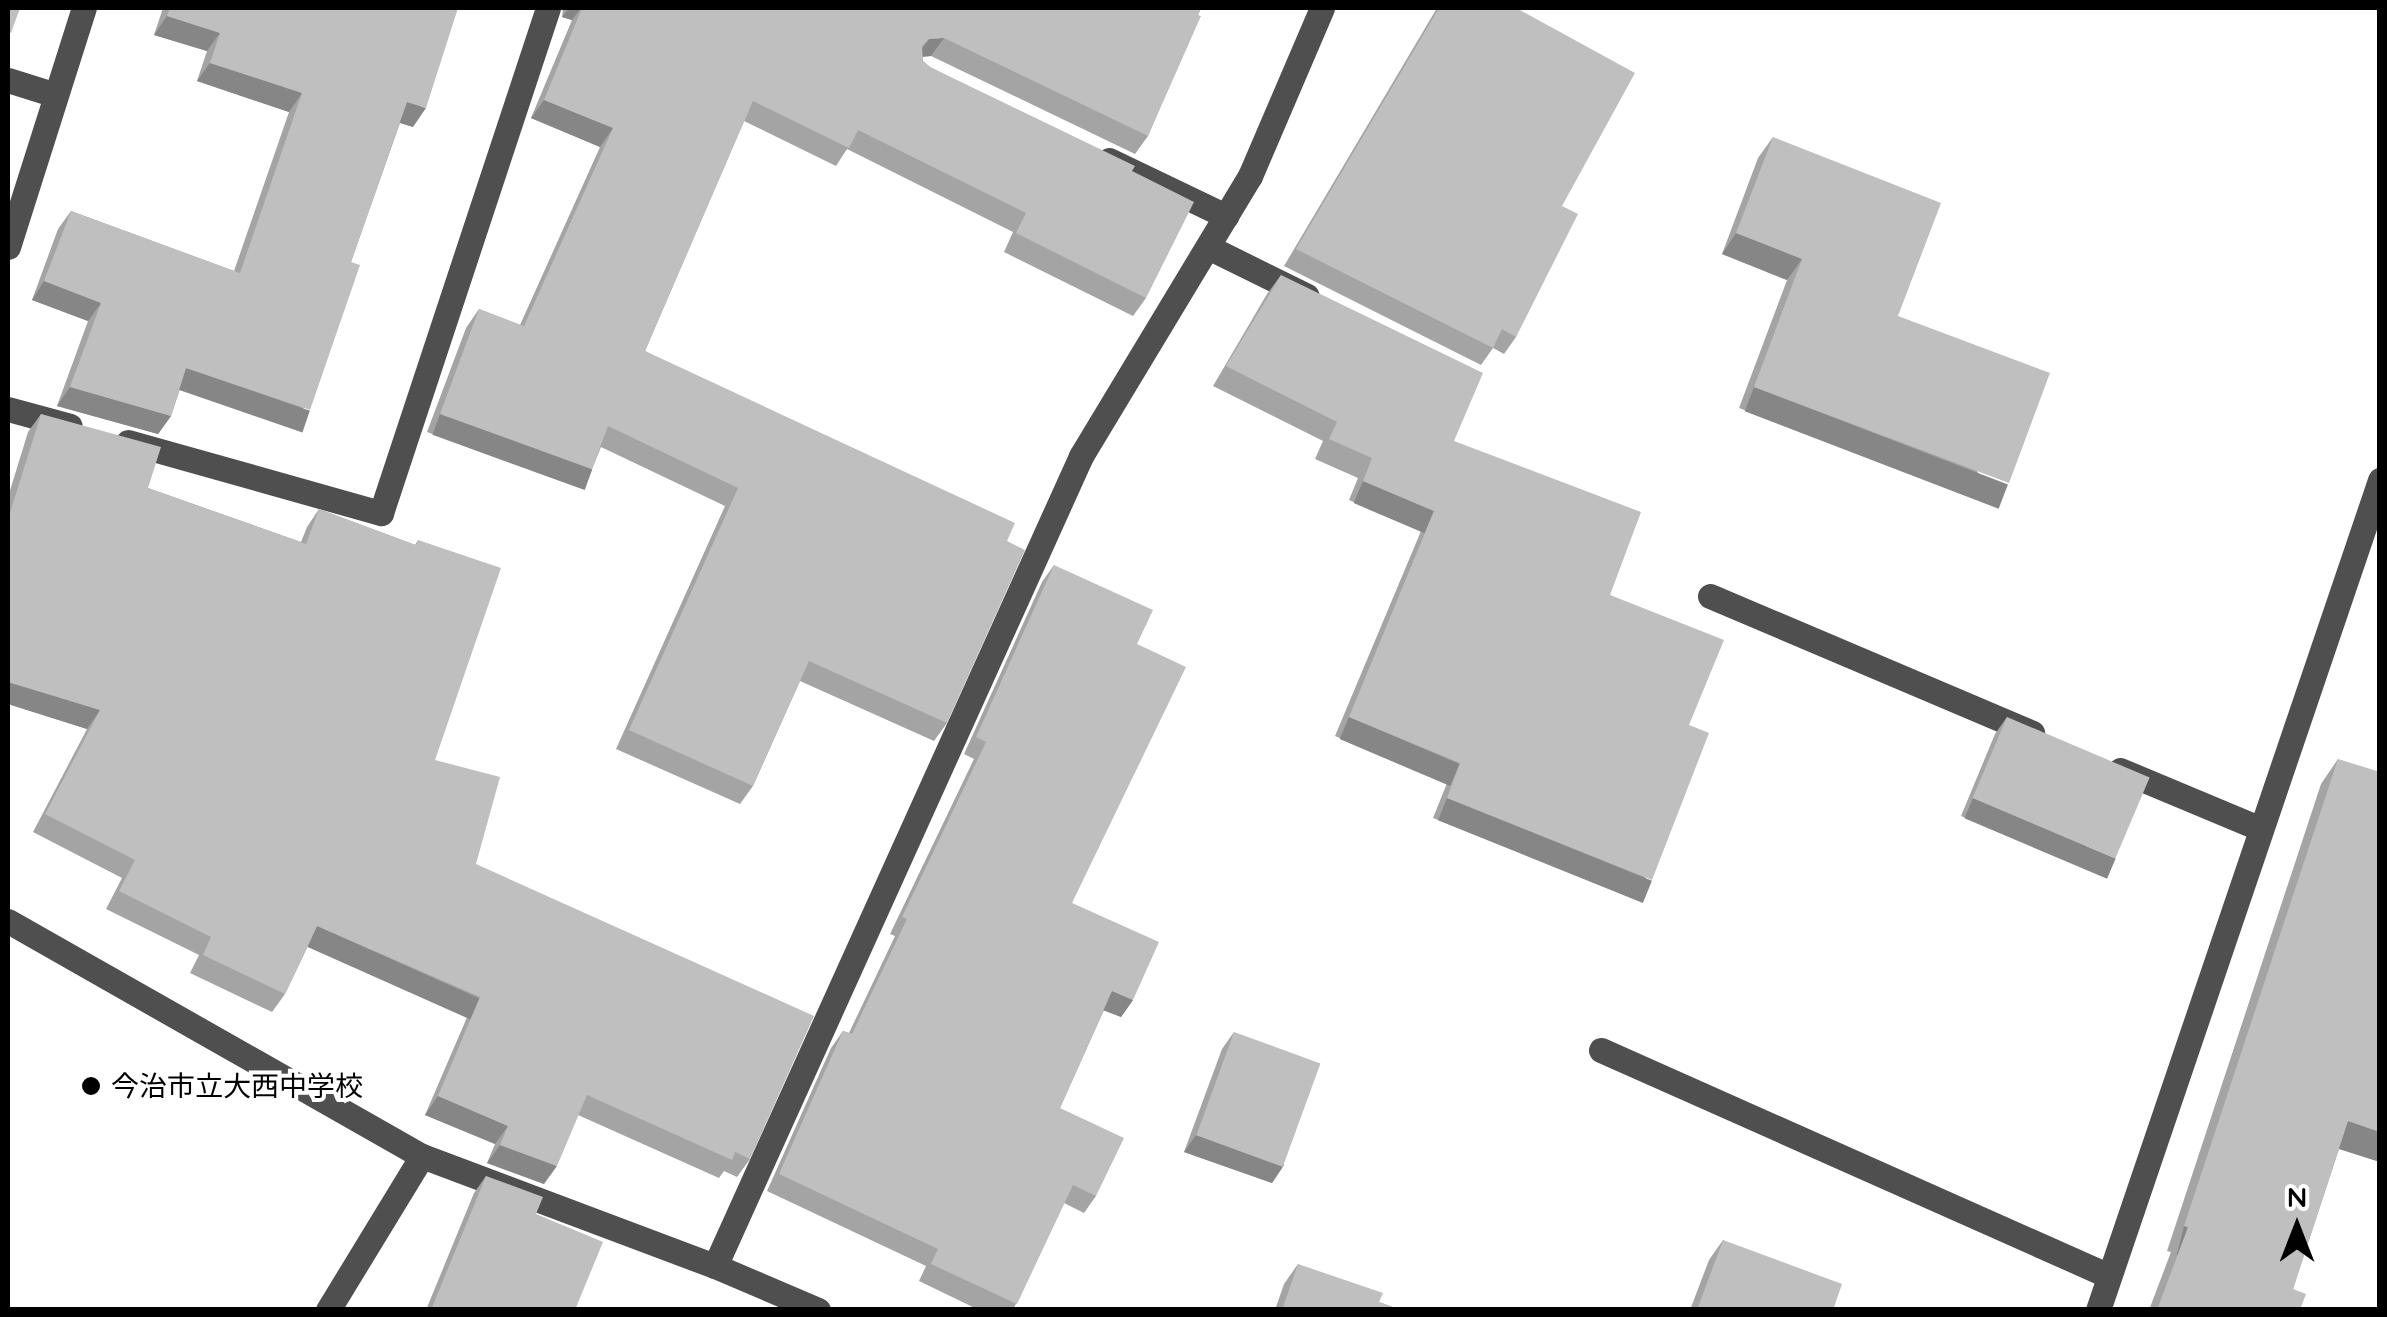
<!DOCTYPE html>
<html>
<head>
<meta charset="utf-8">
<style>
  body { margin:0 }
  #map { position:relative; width:2387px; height:1317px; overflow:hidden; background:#fff; font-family:Quicksand,"Noto Sans JP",sans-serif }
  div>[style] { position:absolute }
  .minor>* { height:25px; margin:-12.5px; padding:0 12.5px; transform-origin:12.5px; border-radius:12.5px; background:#4f4f4f }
  .wall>* { inset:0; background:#a4a4a4 }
  .shaded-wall>* { inset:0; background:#868686; transform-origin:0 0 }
  .building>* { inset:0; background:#bfbfbf; transform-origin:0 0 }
  .dots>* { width:28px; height:28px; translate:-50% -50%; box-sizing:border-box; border:5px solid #fff; border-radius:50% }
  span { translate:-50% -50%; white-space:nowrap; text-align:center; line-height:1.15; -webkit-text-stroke:8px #fff; paint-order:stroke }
  .poi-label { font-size:28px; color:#000 }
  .left { translate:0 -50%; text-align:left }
  .frame { position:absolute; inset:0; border:10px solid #000; pointer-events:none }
  .north { position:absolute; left:2247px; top:1177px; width:100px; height:100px; -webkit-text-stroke:8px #fff; paint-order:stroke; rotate:0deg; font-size:28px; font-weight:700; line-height:40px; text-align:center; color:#000 }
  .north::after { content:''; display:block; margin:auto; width:35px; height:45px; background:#000; clip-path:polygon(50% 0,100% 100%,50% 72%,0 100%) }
</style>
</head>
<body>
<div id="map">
  <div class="minor">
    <i style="left:8px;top:80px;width:50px;rotate:17.4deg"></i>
    <i style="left:1109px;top:160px;width:130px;rotate:25.6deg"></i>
    <i style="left:8px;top:247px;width:251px;rotate:-72.4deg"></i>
    <i style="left:1208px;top:247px;width:110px;rotate:26.3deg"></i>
    <i style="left:8px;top:409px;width:64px;rotate:15.3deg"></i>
    <i style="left:128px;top:442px;width:263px;rotate:15.7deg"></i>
    <i style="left:381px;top:513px;width:532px;rotate:-71.7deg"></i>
    <i style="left:1710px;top:596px;width:350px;rotate:23deg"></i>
    <i style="left:2120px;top:770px;width:153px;rotate:22.7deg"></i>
    <i style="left:8px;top:921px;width:476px;rotate:29.6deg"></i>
    <i style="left:422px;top:1156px;width:313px;rotate:20.6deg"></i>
    <i style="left:715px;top:1266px;width:112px;rotate:23.1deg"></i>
    <i style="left:1601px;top:1050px;width:556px;rotate:23.98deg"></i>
    <i style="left:715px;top:1266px;width:889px;rotate:-65.68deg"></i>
    <i style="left:1081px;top:456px;width:327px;rotate:-58.9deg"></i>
    <i style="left:1250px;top:176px;width:183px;rotate:-66.8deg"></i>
    <i style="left:328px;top:1310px;width:180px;rotate:-58.6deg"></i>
    <i style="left:2098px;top:1310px;width:877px;rotate:-71.23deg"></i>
  </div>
  <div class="wall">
    <i style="clip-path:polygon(163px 8px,458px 8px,413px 127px,400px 123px,351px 262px,297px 428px,180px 389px,171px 416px,158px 434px,57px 406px,88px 321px,32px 300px,58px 229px,71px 211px,234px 271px,289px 112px,197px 81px,207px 51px,154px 35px)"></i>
    <i style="clip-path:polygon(563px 8px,1201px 8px,1148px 136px,1135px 154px,931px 56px,923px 57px,923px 61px,930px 67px,1132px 171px,1146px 298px,1133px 316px,1004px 252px,1013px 232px,847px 149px,836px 166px,744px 121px,645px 351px,1007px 541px,947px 723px,934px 741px,800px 681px,753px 786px,740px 804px,616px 749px,725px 506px,601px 447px,592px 469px,580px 488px,427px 432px,466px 328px,479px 309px,520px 325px,600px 147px,531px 118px,572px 20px,562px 17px)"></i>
    <i style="clip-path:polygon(1437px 8px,1516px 8px,1562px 206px,1516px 337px,1504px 354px,1493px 348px,1481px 365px,1284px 266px)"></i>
    <i style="clip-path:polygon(1773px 137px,1898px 316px,1994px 504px,1739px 408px,1787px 280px,1722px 254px,1758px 158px)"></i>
    <i style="clip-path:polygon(1281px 275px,1454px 441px,1610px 595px,1689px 725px,1639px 900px,1433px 818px,1447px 783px,1335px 736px,1421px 531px,1349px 500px,1358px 478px,1315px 459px,1323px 441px,1213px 386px,1267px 294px)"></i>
    <i style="clip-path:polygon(41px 414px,148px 488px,301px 542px,307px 527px,319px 509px,415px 545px,418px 540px,435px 760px,476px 864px,750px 1159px,737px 1177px,724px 1171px,719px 1178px,578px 1115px,544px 1184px,487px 1163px,495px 1144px,425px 1115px,468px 1015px,308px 946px,285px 994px,272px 1012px,190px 973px,199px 955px,106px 909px,122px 878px,33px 832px,87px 729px,8px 704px,8px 497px,28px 432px)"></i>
    <i style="clip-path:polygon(1054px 565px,1137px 644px,1072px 903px,1133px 1000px,1121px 1017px,1104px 1010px,1060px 1108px,1096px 1196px,1084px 1213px,1064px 1203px,1013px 1310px,979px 1310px,919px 1281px,926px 1266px,767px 1191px,831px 1048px,843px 1031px,849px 1033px,895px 936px,890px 934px,974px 759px,964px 754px,1042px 582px)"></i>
    <i style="clip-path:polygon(2007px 717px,2104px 875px,1961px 816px,1995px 734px)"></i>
    <i style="clip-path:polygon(2338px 759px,2380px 1162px,2339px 1149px,2293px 1289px,2300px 1310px,2149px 1310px,2171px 1252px,2167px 1251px,2321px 784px)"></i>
    <i style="clip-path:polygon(1234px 1032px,1284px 1165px,1272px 1183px,1184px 1152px,1222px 1049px)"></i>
    <i style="clip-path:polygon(486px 1176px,536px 1214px,575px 1310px,426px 1310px,474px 1193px)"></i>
    <i style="clip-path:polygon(1723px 1240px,1833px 1310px,1690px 1310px,1709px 1260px)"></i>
    <i style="clip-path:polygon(1298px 1264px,1379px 1302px,1401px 1310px,1275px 1310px,1284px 1284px)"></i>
  </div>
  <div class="shaded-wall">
    <i style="clip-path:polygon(569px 8px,581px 8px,572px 20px,562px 17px)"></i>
    <i style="clip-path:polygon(167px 16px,220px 33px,207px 51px,154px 35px)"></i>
    <i style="clip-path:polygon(944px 38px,931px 56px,916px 57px,929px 39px)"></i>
    <i style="clip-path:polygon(210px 63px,302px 93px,289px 112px,197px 81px)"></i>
    <i style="clip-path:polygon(544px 100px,613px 128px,600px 147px,531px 118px)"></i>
    <i style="clip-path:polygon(407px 102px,426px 108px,413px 127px,394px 121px)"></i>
    <i style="clip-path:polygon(1736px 233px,1802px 259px,1787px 280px,1722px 254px)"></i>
    <i style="clip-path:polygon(44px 281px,101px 303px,88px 321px,32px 300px)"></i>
    <i style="left:186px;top:368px;width:131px;height:23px;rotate:19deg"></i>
    <i style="clip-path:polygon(70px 387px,171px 416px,158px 434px,57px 406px)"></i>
    <i style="left:1754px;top:387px;width:272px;height:26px;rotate:21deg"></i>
    <i style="left:440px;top:414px;width:162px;height:22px;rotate:20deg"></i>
    <i style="left:1363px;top:481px;width:77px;height:24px;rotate:23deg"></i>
    <i style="clip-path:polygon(8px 682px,100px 710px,87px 729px,8px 704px)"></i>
    <i style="left:1349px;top:717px;width:120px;height:24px;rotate:23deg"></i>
    <i style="left:1447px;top:798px;width:221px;height:24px;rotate:22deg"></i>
    <i style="left:1973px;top:798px;width:155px;height:22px;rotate:23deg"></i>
    <i style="left:317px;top:926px;width:178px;height:23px;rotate:24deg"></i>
    <i style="clip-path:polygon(1112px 991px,1133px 1000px,1121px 1017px,1100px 1009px)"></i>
    <i style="clip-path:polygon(438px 1096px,508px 1126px,495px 1144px,425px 1115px)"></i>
    <i style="clip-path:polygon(2348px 1121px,2380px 1132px,2380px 1162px,2330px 1146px)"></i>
    <i style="clip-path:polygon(1196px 1135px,1284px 1165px,1272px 1183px,1184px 1152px)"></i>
    <i style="clip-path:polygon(500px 1145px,557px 1166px,544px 1184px,487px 1163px)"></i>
    <i style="left:2184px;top:1226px;width:4px;height:30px;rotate:14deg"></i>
  </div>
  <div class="building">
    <i style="clip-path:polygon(8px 8px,20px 8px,11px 33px,8px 32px)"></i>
    <i style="clip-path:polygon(170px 8px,458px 8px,426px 108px,407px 102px,351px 262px,360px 265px,310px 410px,186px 368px,171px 416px,70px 387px,101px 303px,44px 281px,71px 211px,240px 273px,302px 93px,210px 63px,220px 33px,167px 16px)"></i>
    <i style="clip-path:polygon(582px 8px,1201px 8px,1198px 15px,1201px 16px,1148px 136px,944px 38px,929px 39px,922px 46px,923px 61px,930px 67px,1135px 166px,1132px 171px,1194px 202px,1146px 298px,1016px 233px,1026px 213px,858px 130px,849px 148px,753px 101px,645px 351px,1015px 523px,1007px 541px,1025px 550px,947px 723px,809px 661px,753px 786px,629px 730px,738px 488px,608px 426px,592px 469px,440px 414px,479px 309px,524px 326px,613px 128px,544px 100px)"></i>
    <i style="clip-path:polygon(1439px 8px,1516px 8px,1635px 73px,1562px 206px,1578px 214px,1516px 337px,1502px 329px,1493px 348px,1296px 249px)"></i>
    <i style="clip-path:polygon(1773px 137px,1941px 203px,1898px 316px,2050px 373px,2009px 483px,1754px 387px,1802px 259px,1736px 233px)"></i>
    <i style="clip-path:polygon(1281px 275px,1483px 373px,1454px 441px,1641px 512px,1610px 595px,1724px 640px,1689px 725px,1709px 733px,1652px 880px,1447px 798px,1460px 763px,1349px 717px,1434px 511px,1363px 481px,1372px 458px,1329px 439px,1337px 422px,1226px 366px)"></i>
    <i style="clip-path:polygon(41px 414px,161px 447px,148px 488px,306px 544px,319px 509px,416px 545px,418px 540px,501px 568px,435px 760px,500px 777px,476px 864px,814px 1016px,750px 1159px,735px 1152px,732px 1160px,587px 1095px,557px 1166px,500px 1145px,508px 1126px,438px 1096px,480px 997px,317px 926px,285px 994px,203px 955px,211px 937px,119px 891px,135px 860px,45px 814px,100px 710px,8px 682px,8px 519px)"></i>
    <i style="clip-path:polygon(1054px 565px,1153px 610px,1137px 644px,1186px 667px,1072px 903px,1159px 942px,1133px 1000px,1112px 991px,1060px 1108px,1124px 1138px,1096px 1196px,1073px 1185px,1017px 1304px,931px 1264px,938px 1249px,779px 1174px,843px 1031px,852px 1034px,907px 919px,902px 917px,986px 742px,976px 737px)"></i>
    <i style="left:2007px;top:717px;width:155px;height:88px;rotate:23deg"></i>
    <i style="clip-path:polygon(2338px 759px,2380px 772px,2380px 1132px,2348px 1121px,2293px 1289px,2306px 1294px,2300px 1310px,2157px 1310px,2188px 1227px,2184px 1226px)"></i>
    <i style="left:1234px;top:1032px;width:92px;height:110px;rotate:20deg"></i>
    <i style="clip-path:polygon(486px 1176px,543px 1197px,536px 1214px,603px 1242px,575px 1310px,431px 1310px)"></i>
    <i style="clip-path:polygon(1723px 1240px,1842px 1284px,1833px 1310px,1697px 1310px)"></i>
    <i style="clip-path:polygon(1298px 1264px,1383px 1293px,1379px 1302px,1401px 1310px,1282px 1310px)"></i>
  </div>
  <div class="dots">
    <i style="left:91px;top:1086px;background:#000"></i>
  </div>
  <div class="poi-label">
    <span class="left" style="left:111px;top:1086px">今治市立大西中学校</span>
  </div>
  <div class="frame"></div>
  <div class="north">N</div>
</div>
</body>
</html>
